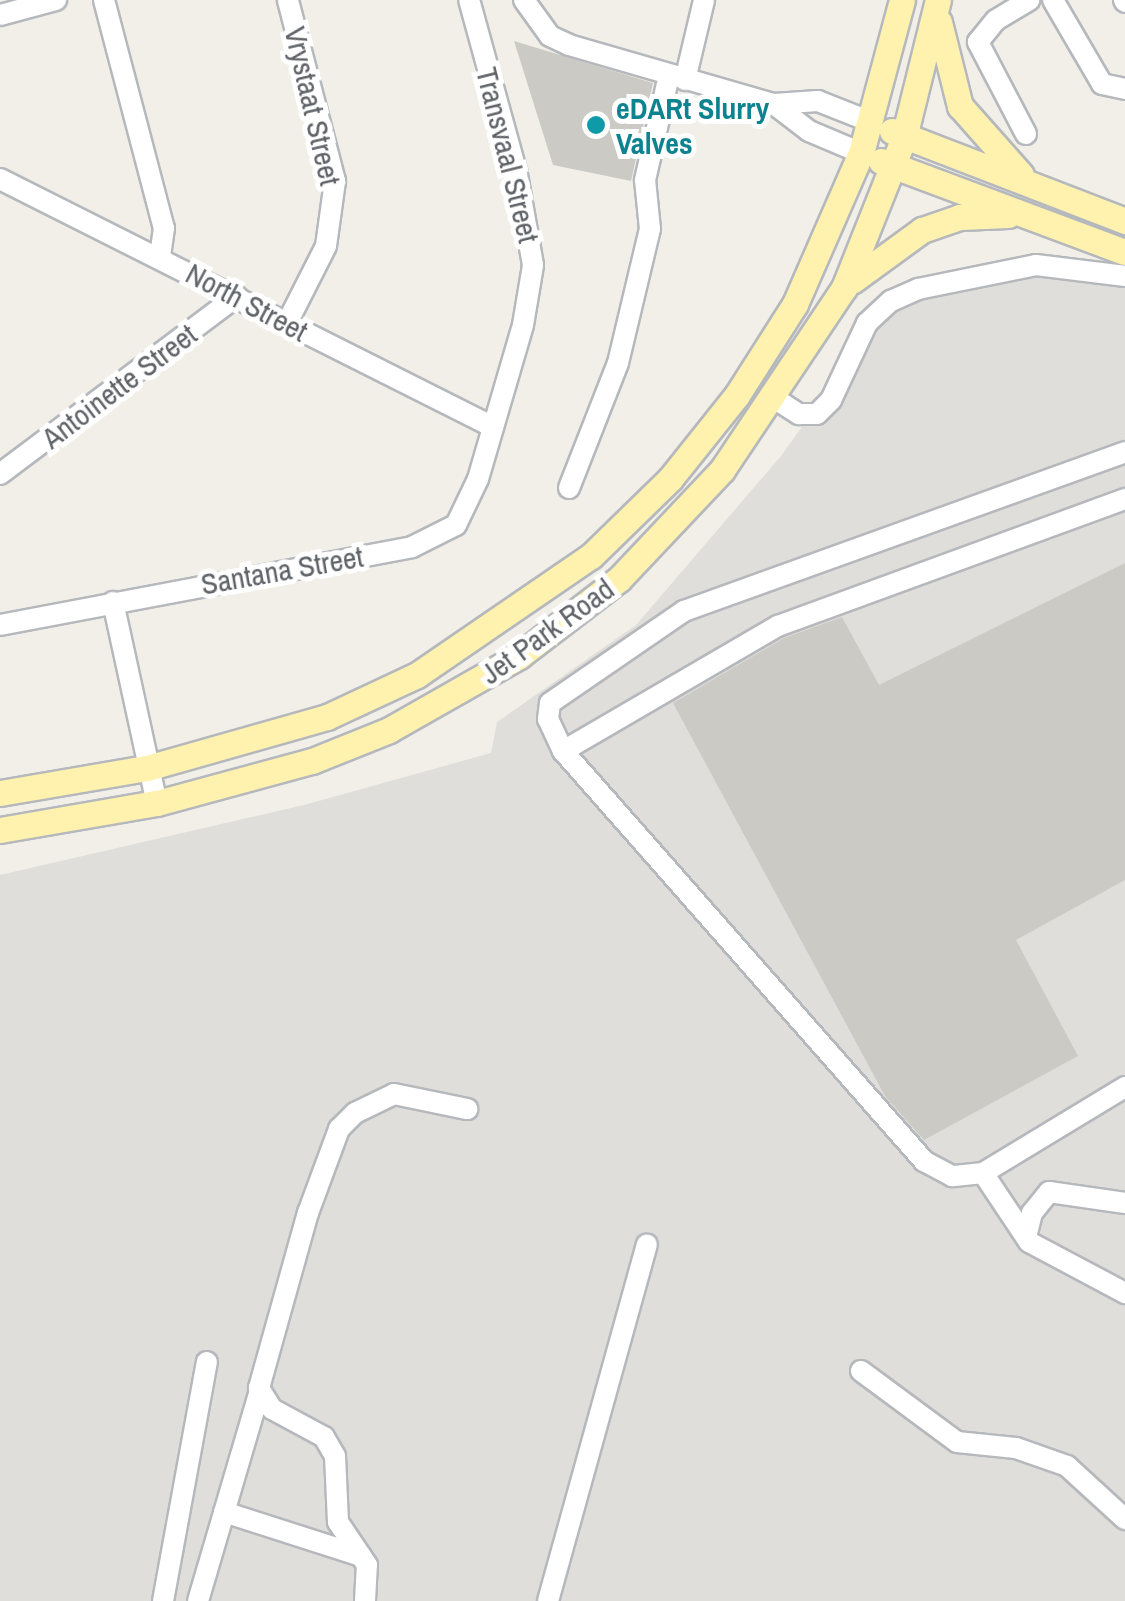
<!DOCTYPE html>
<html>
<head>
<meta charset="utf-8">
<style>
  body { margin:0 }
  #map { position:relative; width:1125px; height:1601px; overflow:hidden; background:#f1efe8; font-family:"Archivo Narrow",sans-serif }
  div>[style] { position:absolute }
  .industrial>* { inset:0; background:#e0deda }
  .building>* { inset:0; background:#cccac5 }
  .roads { filter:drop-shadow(2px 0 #b5b8bc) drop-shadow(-2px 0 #b5b8bc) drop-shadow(0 2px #b5b8bc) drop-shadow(0 -2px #b5b8bc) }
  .minor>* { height:20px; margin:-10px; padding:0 10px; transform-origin:10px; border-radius:10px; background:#fff }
  .major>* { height:25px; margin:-12.5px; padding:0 12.5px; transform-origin:12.5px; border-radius:12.5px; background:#fff2af }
  .dots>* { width:28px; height:28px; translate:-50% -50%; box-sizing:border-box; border:5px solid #fff; border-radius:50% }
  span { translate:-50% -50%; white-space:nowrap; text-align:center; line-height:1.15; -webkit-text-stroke:10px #fff; paint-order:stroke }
  .street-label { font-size:30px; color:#5f6368 }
  .culture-label { font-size:30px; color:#0d838f; font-weight:700 }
  .left { translate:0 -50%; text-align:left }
</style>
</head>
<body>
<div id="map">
  <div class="industrial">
    <i style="clip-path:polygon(1048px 265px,1125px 280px,1125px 1601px,0 1601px,0 875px,304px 805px,491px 753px,497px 722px,636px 625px,781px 456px,893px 299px)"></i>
  </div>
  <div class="building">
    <i style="clip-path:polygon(514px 41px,653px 83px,631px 181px,553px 165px)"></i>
    <i style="clip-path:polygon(1125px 563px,1125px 880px,1016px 940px,1078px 1056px,924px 1140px,885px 1096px,673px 703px,784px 638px,842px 617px,879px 685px)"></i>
  </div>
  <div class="roads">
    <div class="minor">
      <i style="left:104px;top:0;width:236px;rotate:75.3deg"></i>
      <i style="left:164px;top:228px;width:28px;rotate:98deg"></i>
      <i style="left:524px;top:0;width:44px;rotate:54.2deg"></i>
      <i style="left:550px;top:36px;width:21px;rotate:25deg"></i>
      <i style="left:569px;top:45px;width:213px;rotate:16.1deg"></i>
      <i style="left:774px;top:104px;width:44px;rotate:-3.9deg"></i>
      <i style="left:818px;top:101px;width:57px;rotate:21.6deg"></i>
      <i style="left:1053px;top:0;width:97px;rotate:59.7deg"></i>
      <i style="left:1102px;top:84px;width:24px;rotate:12deg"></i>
      <i style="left:1124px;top:0;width:2px;rotate:63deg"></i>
      <i style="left:0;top:15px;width:58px;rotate:-15deg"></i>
      <i style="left:685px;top:80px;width:82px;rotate:-76.6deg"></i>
      <i style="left:774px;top:104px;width:44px;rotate:37.6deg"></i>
      <i style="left:809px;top:131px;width:56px;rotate:22.9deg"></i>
      <i style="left:1026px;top:134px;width:104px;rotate:-117.6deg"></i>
      <i style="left:978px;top:42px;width:28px;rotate:-51deg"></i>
      <i style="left:996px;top:20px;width:39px;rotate:-31deg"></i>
      <i style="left:0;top:179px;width:552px;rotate:26.7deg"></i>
      <i style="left:287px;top:323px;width:86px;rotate:-63.1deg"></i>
      <i style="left:326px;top:246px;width:66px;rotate:-82.1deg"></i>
      <i style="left:335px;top:181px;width:187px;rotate:-104.6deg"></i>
      <i style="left:774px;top:398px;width:30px;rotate:33deg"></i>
      <i style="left:799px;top:414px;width:18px"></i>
      <i style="left:817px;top:414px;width:20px;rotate:-45deg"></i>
      <i style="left:831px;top:400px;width:85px;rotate:-64.9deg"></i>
      <i style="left:867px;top:323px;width:33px;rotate:-43deg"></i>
      <i style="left:891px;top:301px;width:30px;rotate:-24deg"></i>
      <i style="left:918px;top:289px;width:120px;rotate:-11.5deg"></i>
      <i style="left:1036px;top:265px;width:90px;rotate:7deg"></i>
      <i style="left:0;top:474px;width:296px;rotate:-36.9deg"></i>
      <i style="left:569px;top:488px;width:134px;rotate:-68.6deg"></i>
      <i style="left:618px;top:363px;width:138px;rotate:-76.6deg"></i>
      <i style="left:650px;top:229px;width:49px;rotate:-95.8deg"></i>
      <i style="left:645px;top:180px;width:108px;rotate:-77.1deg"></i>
      <i style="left:113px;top:602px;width:206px;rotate:77.7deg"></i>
      <i style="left:0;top:625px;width:419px;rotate:-10.7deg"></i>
      <i style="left:412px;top:547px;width:49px;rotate:-26.6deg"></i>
      <i style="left:456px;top:525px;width:51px;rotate:-64.4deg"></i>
      <i style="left:478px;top:479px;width:160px;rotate:-73.7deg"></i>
      <i style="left:523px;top:325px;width:61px;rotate:-80.5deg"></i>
      <i style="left:533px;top:265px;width:92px;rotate:-100deg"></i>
      <i style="left:517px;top:174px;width:180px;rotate:-105.4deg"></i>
      <i style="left:563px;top:751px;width:249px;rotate:-30.2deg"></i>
      <i style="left:778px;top:626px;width:370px;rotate:-20.1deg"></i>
      <i style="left:1125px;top:1087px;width:166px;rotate:148.8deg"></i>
      <i style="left:983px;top:1173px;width:83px;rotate:56.3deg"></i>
      <i style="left:1029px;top:1242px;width:109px;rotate:28deg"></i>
      <i style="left:983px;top:1173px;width:31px;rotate:174deg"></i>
      <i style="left:952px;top:1176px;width:32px;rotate:-152deg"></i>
      <i style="left:924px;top:1161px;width:546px;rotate:-131.36deg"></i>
      <i style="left:563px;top:751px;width:35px;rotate:-115deg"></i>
      <i style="left:548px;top:719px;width:16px;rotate:-83deg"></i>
      <i style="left:550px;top:703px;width:163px;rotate:-34.5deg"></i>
      <i style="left:684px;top:611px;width:469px;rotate:-19.8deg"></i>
      <i style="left:1026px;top:1237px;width:25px;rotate:-76deg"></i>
      <i style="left:1032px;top:1213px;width:27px;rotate:-51deg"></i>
      <i style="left:1049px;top:1192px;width:77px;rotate:8.2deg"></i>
      <i style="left:861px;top:1371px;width:119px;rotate:36.5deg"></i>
      <i style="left:957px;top:1442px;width:59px;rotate:5.8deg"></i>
      <i style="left:1016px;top:1448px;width:54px;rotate:19.4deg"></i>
      <i style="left:1067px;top:1466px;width:79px;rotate:42.4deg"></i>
      <i style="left:224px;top:1512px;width:144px;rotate:17.8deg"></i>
      <i style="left:163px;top:1601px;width:243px;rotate:-79.6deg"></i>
      <i style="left:198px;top:1601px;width:216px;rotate:-73.6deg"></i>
      <i style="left:365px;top:1601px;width:36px;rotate:-87deg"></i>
      <i style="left:367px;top:1565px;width:52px;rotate:-124deg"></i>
      <i style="left:338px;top:1522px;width:66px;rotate:-92.6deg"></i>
      <i style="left:335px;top:1456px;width:22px;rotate:-120deg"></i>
      <i style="left:324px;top:1437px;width:59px;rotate:-151.7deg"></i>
      <i style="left:272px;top:1409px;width:25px;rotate:-122deg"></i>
      <i style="left:259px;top:1388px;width:182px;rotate:-74.4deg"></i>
      <i style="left:308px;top:1213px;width:90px;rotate:-69.7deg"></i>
      <i style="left:339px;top:1129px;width:23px;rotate:-45deg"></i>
      <i style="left:355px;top:1113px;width:43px;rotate:-26deg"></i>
      <i style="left:394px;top:1094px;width:75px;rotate:11.6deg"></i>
      <i style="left:548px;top:1601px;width:370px;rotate:-74.5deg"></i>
    </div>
    <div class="major">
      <i style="left:939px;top:22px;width:87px;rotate:76deg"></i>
      <i style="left:960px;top:106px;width:92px;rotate:48.5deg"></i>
      <i style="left:892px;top:131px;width:250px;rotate:21.1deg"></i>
      <i style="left:881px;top:161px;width:260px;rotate:20.5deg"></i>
      <i style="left:852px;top:281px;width:87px;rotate:-36.1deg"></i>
      <i style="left:922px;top:230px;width:40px;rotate:-18.9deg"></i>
      <i style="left:960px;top:217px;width:48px;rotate:-2.4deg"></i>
      <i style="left:0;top:793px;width:149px;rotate:-9.7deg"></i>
      <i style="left:147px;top:768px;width:187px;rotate:-15.8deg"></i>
      <i style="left:327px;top:717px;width:99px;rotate:-25deg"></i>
      <i style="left:417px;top:675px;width:211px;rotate:-34.4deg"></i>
      <i style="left:591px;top:556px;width:110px;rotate:-44.3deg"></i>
      <i style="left:670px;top:479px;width:107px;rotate:-51.4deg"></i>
      <i style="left:737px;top:395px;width:108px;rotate:-57.5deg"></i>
      <i style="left:795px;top:304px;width:165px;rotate:-66.4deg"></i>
      <i style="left:861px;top:153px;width:158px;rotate:-75deg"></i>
      <i style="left:0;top:830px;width:159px;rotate:-9.8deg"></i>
      <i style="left:157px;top:803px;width:161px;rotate:-15.2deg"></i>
      <i style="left:312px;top:761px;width:83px;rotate:-21.9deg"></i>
      <i style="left:389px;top:730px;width:150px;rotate:-29.6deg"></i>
      <i style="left:519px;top:656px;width:126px;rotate:-37.6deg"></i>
      <i style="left:619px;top:579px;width:150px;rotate:-46.6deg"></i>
      <i style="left:722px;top:470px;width:219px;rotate:-56.2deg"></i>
      <i style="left:844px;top:288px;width:162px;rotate:-68.3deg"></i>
      <i style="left:904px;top:137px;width:141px;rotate:-76.1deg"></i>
    </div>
  </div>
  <div class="dots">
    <i style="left:596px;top:125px;background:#0f9aa8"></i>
  </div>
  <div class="street-label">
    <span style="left:313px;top:106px;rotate:77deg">Vrystaat Street</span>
    <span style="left:508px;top:155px;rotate:76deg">Transvaal Street</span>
    <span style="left:247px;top:302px;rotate:28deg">North Street</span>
    <span style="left:119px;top:386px;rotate:-37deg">Antoinette Street</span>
    <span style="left:282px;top:570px;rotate:-10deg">Santana Street</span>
    <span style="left:547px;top:631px;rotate:-36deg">Jet Park Road</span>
  </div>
  <div class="culture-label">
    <span class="left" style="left:616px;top:125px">eDARt Slurry<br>Valves</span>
  </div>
</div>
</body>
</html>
